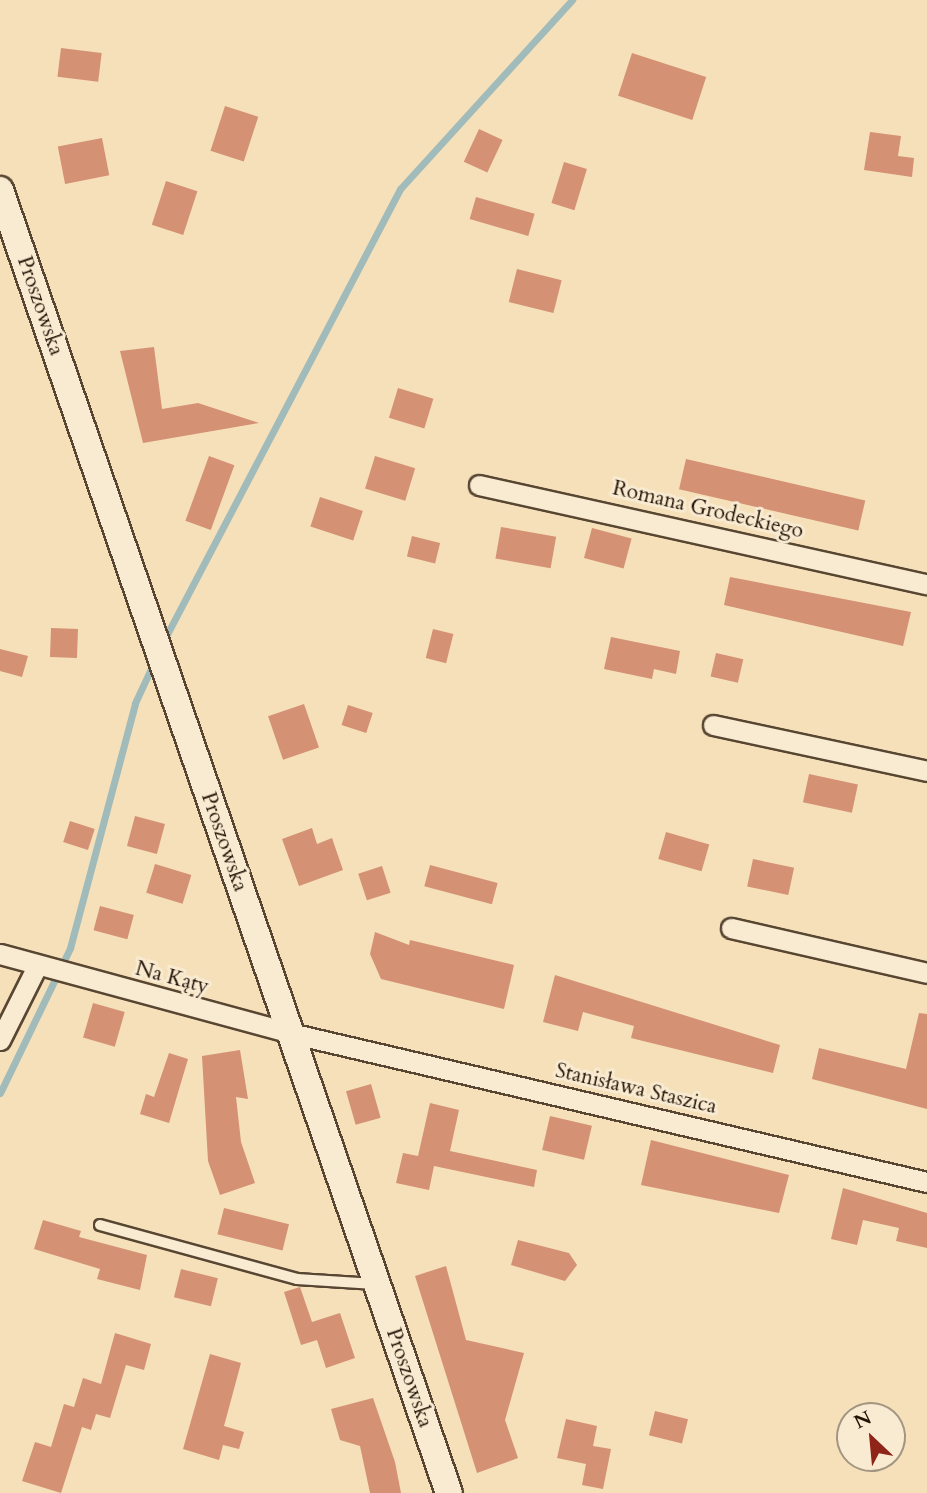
<!DOCTYPE html>
<html>
<head>
<meta charset="utf-8">
<style>
  body { margin:0 }
  #map { position:relative; width:927px; height:1493px; overflow:hidden; background:#f5e0ba; font-family:Cardo,serif }
  div>[style] { position:absolute }
  .stream>* { height:7px; margin:-3.5px; padding:0 3.5px; transform-origin:3.5px; border-radius:3.5px; background:#a0bbba }
  .building>* { inset:0; background:#d49174; transform-origin:0 0 }
  .roads { filter:drop-shadow(2px 0 #584632) drop-shadow(-2px 0 #584632) drop-shadow(0 2px #584632) drop-shadow(0 -2px #584632) }
  .lane>* { height:10px; margin:-5px; padding:0 5px; transform-origin:5px; border-radius:5px; background:#f8ebd2 }
  .street>* { height:19px; margin:-9.5px; padding:0 9.5px; transform-origin:9.5px; border-radius:9.5px; background:#f8ebd2 }
  .secondary>* { height:26px; margin:-13px; padding:0 13px; transform-origin:13px; border-radius:13px; background:#f8ebd2 }
  span { translate:-50% -50%; white-space:nowrap; text-align:center; line-height:1.15; -webkit-text-stroke:6px #f8ebd2; paint-order:stroke }
  .street-label { font-size:21px; color:#241305 }
  .north { position:absolute; left:836px; top:1402px; width:70px; height:70px; box-sizing:border-box; background:#f8ebd2; border:2px solid #a39580; border-radius:50%; rotate:334deg; font-size:19px; font-weight:700; line-height:28px; text-align:center; color:#241305 }
  .north::after { content:''; display:block; margin:auto; width:24px; height:32px; background:#8f2418; clip-path:polygon(50% 0,100% 100%,50% 72%,0 100%) }
</style>
</head>
<body>
<div id="map">
  <div class="stream">
    <i style="left:164px;top:640px;width:509px;rotate:-62.38deg"></i>
    <i style="left:400px;top:189px;width:256px;rotate:-47.7deg"></i>
    <i style="left:0;top:1093px;width:161px;rotate:-64.2deg"></i>
    <i style="left:70px;top:948px;width:253px;rotate:-75.1deg"></i>
    <i style="left:135px;top:703px;width:47px;rotate:-65.1deg"></i>
  </div>
  <div class="building">
    <i style="left:61px;top:48px;width:41px;height:29px;rotate:7deg"></i>
    <i style="left:632px;top:53px;width:78px;height:45px;rotate:18deg"></i>
    <i style="left:225px;top:106px;width:35px;height:47px;rotate:18deg"></i>
    <i style="left:479px;top:129px;width:26px;height:36px;rotate:25deg"></i>
    <i style="clip-path:polygon(870px 132px,901px 136px,898px 156px,914px 158px,912px 177px,864px 170px)"></i>
    <i style="left:102px;top:138px;width:38px;height:45px;rotate:79deg"></i>
    <i style="left:564px;top:162px;width:24px;height:43px;rotate:17deg"></i>
    <i style="left:166px;top:181px;width:33px;height:46px;rotate:18deg"></i>
    <i style="left:476px;top:197px;width:61px;height:23px;rotate:16deg"></i>
    <i style="left:517px;top:269px;width:46px;height:34px;rotate:14deg"></i>
    <i style="clip-path:polygon(154px 347px,162px 409px,198px 403px,259px 423px,143px 443px,120px 351px)"></i>
    <i style="left:398px;top:388px;width:37px;height:31px;rotate:17deg"></i>
    <i style="left:209px;top:456px;width:27px;height:69px;rotate:20deg"></i>
    <i style="left:375px;top:456px;width:42px;height:34px;rotate:17deg"></i>
    <i style="left:686px;top:459px;width:184px;height:31px;rotate:13deg"></i>
    <i style="left:320px;top:497px;width:45px;height:31px;rotate:18deg"></i>
    <i style="left:501px;top:527px;width:56px;height:32px;rotate:10deg"></i>
    <i style="left:592px;top:528px;width:41px;height:31px;rotate:15deg"></i>
    <i style="left:412px;top:536px;width:29px;height:21px;rotate:14deg"></i>
    <i style="clip-path:polygon(730px 577px,911px 612px,903px 646px,724px 605px)"></i>
    <i style="left:51px;top:628px;width:27px;height:29px;rotate:2deg"></i>
    <i style="left:433px;top:629px;width:21px;height:30px;rotate:14deg"></i>
    <i style="clip-path:polygon(611px 637px,680px 651px,676px 674px,654px 669px,652px 679px,604px 669px)"></i>
    <i style="clip-path:polygon(0 649px,28px 656px,22px 677px,0 671px)"></i>
    <i style="left:716px;top:653px;width:28px;height:24px;rotate:13deg"></i>
    <i style="left:304px;top:704px;width:46px;height:38px;rotate:71deg"></i>
    <i style="left:348px;top:705px;width:26px;height:21px;rotate:18deg"></i>
    <i style="left:809px;top:774px;width:50px;height:29px;rotate:12deg"></i>
    <i style="left:135px;top:816px;width:31px;height:31px;rotate:15deg"></i>
    <i style="left:70px;top:821px;width:26px;height:22px;rotate:18deg"></i>
    <i style="clip-path:polygon(312px 828px,317px 844px,332px 838px,343px 870px,299px 886px,282px 839px)"></i>
    <i style="left:666px;top:832px;width:45px;height:28px;rotate:16deg"></i>
    <i style="left:753px;top:859px;width:42px;height:28px;rotate:12deg"></i>
    <i style="left:155px;top:864px;width:38px;height:30px;rotate:17deg"></i>
    <i style="left:430px;top:865px;width:70px;height:22px;rotate:15deg"></i>
    <i style="left:382px;top:866px;width:28px;height:25px;rotate:72deg"></i>
    <i style="left:100px;top:906px;width:35px;height:25px;rotate:15deg"></i>
    <i style="clip-path:polygon(375px 932px,409px 945px,410px 940px,514px 965px,504px 1009px,381px 979px,370px 954px)"></i>
    <i style="clip-path:polygon(555px 975px,780px 1045px,773px 1073px,631px 1038px,634px 1026px,583px 1012px,578px 1031px,543px 1022px)"></i>
    <i style="left:93px;top:1003px;width:33px;height:36px;rotate:16deg"></i>
    <i style="clip-path:polygon(919px 1013px,927px 1014px,927px 1109px,812px 1079px,819px 1048px,906px 1069px)"></i>
    <i style="clip-path:polygon(240px 1050px,248px 1099px,236px 1097px,241px 1142px,255px 1183px,220px 1195px,208px 1161px,202px 1056px)"></i>
    <i style="clip-path:polygon(169px 1053px,188px 1059px,169px 1123px,140px 1114px,146px 1094px,154px 1097px)"></i>
    <i style="left:371px;top:1084px;width:35px;height:26px;rotate:74deg"></i>
    <i style="clip-path:polygon(430px 1103px,459px 1110px,450px 1151px,537px 1170px,534px 1187px,434px 1166px,429px 1190px,396px 1183px,403px 1153px,418px 1156px)"></i>
    <i style="left:550px;top:1116px;width:43px;height:35px;rotate:13deg"></i>
    <i style="clip-path:polygon(651px 1140px,789px 1175px,779px 1213px,641px 1185px)"></i>
    <i style="clip-path:polygon(843px 1188px,927px 1213px,927px 1248px,896px 1241px,899px 1228px,863px 1220px,857px 1245px,831px 1239px)"></i>
    <i style="left:224px;top:1208px;width:67px;height:27px;rotate:14deg"></i>
    <i style="clip-path:polygon(43px 1220px,81px 1231px,79px 1237px,147px 1255px,140px 1290px,97px 1279px,100px 1269px,34px 1249px)"></i>
    <i style="clip-path:polygon(518px 1240px,569px 1253px,577px 1265px,565px 1281px,511px 1265px)"></i>
    <i style="clip-path:polygon(446px 1266px,466px 1340px,524px 1353px,505px 1420px,518px 1458px,477px 1473px,415px 1276px)"></i>
    <i style="left:181px;top:1269px;width:38px;height:29px;rotate:14deg"></i>
    <i style="clip-path:polygon(300px 1287px,312px 1322px,340px 1313px,355px 1358px,326px 1368px,317px 1340px,301px 1345px,284px 1292px)"></i>
    <i style="clip-path:polygon(115px 1333px,151px 1344px,144px 1370px,126px 1365px,110px 1418px,96px 1414px,91px 1430px,82px 1427px,61px 1493px,22px 1481px,35px 1442px,51px 1447px,64px 1404px,74px 1407px,83px 1378px,101px 1384px)"></i>
    <i style="clip-path:polygon(210px 1354px,241px 1363px,224px 1426px,244px 1432px,239px 1449px,223px 1445px,219px 1460px,183px 1449px)"></i>
    <i style="clip-path:polygon(373px 1398px,395px 1462px,401px 1493px,370px 1493px,360px 1446px,340px 1440px,331px 1409px)"></i>
    <i style="left:655px;top:1411px;width:34px;height:25px;rotate:14deg"></i>
    <i style="clip-path:polygon(566px 1419px,597px 1426px,593px 1446px,611px 1449px,603px 1489px,582px 1485px,586px 1464px,557px 1458px)"></i>
  </div>
  <div class="roads">
    <div class="lane">
      <i style="left:100px;top:1225px;width:204px;rotate:15.3deg"></i>
      <i style="left:297px;top:1279px;width:78px;rotate:3.7deg"></i>
    </div>
    <div class="street">
      <i style="left:479px;top:485px;width:459px;rotate:12.5deg"></i>
      <i style="left:713px;top:725px;width:219px;rotate:12.1deg"></i>
      <i style="left:731px;top:928px;width:201px;rotate:12.9deg"></i>
      <i style="left:0;top:954px;width:301px;rotate:15.2deg"></i>
      <i style="left:290px;top:1033px;width:654px;rotate:13.17deg"></i>
      <i style="left:0;top:1040px;width:83px;rotate:-63.4deg"></i>
    </div>
    <div class="secondary">
      <i style="left:0;top:190px;width:1378px;rotate:70.99deg"></i>
    </div>
  </div>
  <div class="street-label">
    <span style="left:40px;top:306px;rotate:71deg">Proszowska</span>
    <span style="left:708px;top:510px;rotate:13deg">Romana Grodeckiego</span>
    <span style="left:224px;top:842px;rotate:71deg">Proszowska</span>
    <span style="left:172px;top:978px;rotate:15deg">Na Kąty</span>
    <span style="left:636px;top:1089px;rotate:13deg">Stanisława Staszica</span>
    <span style="left:409px;top:1378px;rotate:71deg">Proszowska</span>
  </div>
  <div class="north">N</div>
</div>
</body>
</html>
